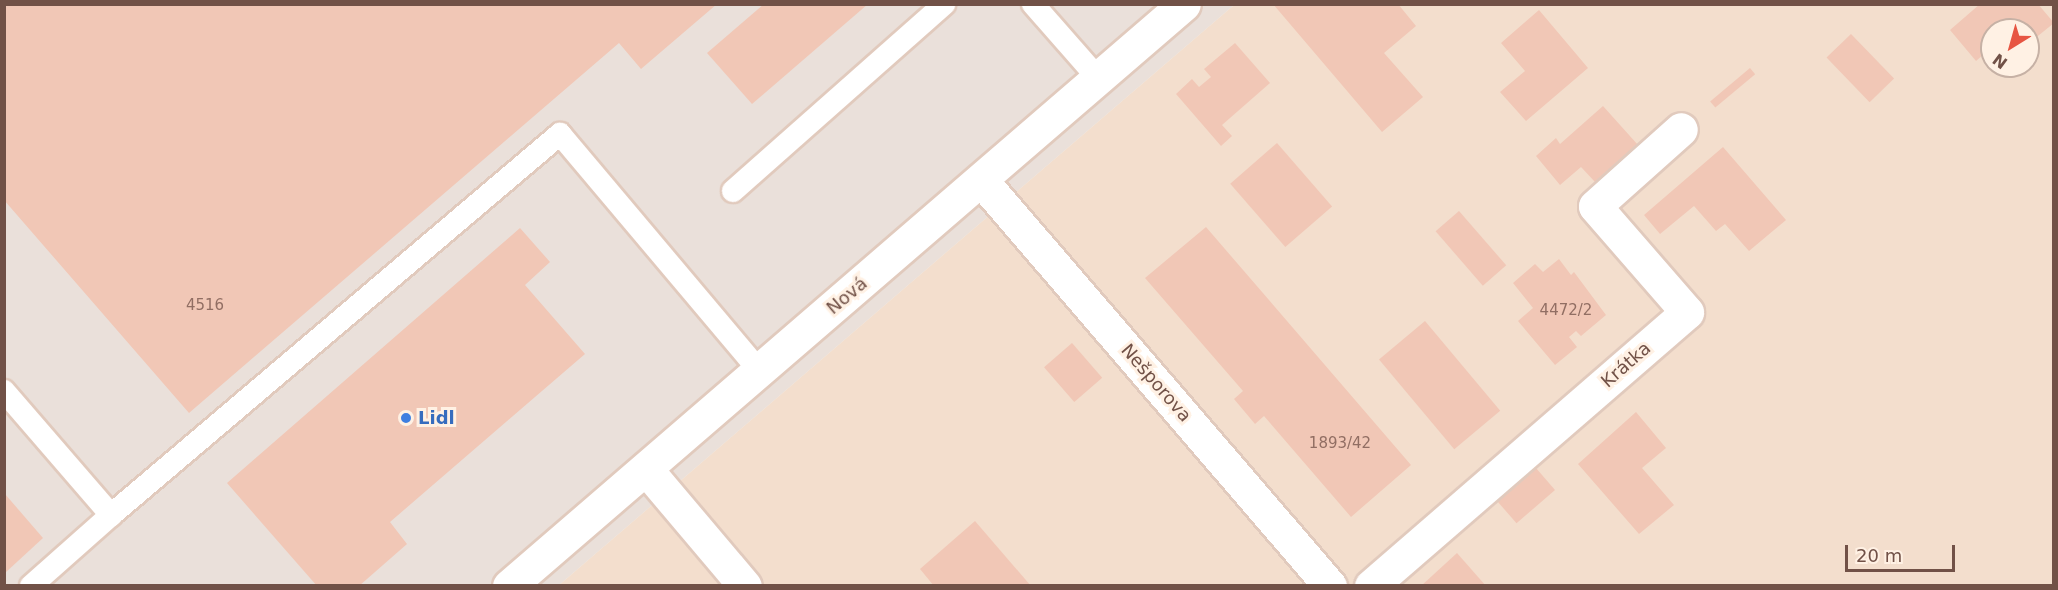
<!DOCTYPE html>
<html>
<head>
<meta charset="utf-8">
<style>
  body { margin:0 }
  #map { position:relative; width:2058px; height:590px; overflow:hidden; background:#fcedde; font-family:"DejaVu Sans",sans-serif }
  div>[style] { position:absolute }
  .residential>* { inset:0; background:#f3decd }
  .industrial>* { inset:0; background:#eae0da }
  .building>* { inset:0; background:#f1c7b6; transform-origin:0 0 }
  .roads { filter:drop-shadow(2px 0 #e1cabd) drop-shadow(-2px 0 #e1cabd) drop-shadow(0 2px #e1cabd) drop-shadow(0 -2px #e1cabd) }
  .service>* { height:22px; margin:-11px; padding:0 11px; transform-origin:11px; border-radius:11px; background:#fff }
  .minor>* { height:33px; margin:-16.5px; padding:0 16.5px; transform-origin:16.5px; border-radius:16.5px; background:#fff }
  .dots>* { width:16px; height:16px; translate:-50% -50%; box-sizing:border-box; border:3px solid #fff1e4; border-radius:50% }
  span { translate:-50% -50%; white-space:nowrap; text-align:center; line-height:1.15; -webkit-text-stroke:6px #fff1e4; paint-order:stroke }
  .number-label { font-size:15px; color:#916e63 }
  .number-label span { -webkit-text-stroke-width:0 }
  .street-label { font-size:18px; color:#715147 }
  .shop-label { font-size:18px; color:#366cbe; font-weight:700 }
  .left { translate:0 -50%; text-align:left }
  .frame { position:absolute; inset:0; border:6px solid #715147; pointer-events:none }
  .north { position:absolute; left:1980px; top:18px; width:60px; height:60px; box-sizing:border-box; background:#fff1e4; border:2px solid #c6b1a5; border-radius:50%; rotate:217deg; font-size:16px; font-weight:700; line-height:24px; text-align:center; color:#715147 }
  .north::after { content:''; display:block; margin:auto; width:21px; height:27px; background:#e75542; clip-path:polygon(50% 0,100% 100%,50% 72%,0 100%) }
  .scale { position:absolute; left:1845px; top:545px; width:110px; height:27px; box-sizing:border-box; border:3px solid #715147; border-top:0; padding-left:8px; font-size:18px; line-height:21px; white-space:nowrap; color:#715147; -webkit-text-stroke:4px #fff1e4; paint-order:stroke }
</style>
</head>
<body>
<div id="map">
  <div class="residential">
    <i style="clip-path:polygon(evenodd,1234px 5px,2053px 5px,2053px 585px,558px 586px,1234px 5px,1992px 30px,2028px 30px,2028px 66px,1992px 66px,1992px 30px)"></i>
  </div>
  <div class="industrial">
    <i style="clip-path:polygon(4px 5px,1234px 5px,558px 586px,5px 585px)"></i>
  </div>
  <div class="building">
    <i style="clip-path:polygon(4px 4px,717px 4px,641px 69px,619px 43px,189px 413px,4px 200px)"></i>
    <i style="clip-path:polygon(764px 4px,868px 4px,752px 104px,707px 53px)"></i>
    <i style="clip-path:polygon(1273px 4px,1398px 4px,1416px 26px,1384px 53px,1423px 97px,1382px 132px)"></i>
    <i style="clip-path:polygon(1980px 4px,2038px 4px,2054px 23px,2028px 44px,2028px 30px,1992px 30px,1992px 47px,1976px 61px,1950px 30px)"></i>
    <i style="clip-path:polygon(1539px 10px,1588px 68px,1526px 121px,1500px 92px,1525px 71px,1501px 43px)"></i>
    <i style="left:1851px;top:34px;width:62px;height:34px;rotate:46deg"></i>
    <i style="clip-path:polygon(1235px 43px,1270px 83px,1222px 125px,1232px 136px,1221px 146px,1176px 94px,1192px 79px,1199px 87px,1211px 77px,1204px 69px)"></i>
    <i style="left:1750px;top:68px;width:8px;height:52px;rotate:50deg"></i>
    <i style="clip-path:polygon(1603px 106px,1638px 145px,1596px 183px,1581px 167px,1560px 185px,1536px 156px,1556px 138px,1560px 144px)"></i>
    <i style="left:1277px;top:143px;width:84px;height:62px;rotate:49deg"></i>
    <i style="clip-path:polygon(1723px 147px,1786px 220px,1749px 251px,1725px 224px,1716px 231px,1694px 206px,1660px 234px,1644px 215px)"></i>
    <i style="left:1459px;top:211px;width:72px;height:31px;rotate:49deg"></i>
    <i style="clip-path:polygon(1206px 227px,1411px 465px,1351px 517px,1264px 416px,1255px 424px,1234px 399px,1243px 391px,1145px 278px)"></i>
    <i style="clip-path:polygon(520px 228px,550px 262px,525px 285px,585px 354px,390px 522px,407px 544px,359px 586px,317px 586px,227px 483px)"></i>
    <i style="clip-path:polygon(1559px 259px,1571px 275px,1574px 272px,1606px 315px,1581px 336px,1576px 331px,1569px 337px,1577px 347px,1555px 365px,1518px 321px,1533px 308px,1513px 283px,1535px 264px,1543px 272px)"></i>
    <i style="left:1425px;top:321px;width:117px;height:60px;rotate:50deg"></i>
    <i style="left:1072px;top:343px;width:46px;height:37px;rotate:49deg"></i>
    <i style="clip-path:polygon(1636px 412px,1666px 448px,1642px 468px,1674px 505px,1639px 534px,1578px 464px)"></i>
    <i style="left:1536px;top:468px;width:29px;height:51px;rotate:49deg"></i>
    <i style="clip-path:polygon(5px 494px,43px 538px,5px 573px)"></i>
    <i style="clip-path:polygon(975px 521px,1031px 586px,934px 586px,920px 569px)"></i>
    <i style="clip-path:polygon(1457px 553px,1486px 586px,1421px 586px)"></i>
  </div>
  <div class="roads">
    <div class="service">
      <i style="left:1033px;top:4px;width:100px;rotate:48.7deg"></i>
      <i style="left:733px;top:191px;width:282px;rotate:-41.5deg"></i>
      <i style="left:4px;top:391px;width:164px;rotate:49.2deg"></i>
      <i style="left:111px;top:515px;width:589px;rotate:-40.32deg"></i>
      <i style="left:560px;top:134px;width:309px;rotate:49.9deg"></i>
      <i style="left:31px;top:586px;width:107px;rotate:-41.6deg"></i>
    </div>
    <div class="minor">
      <i style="left:982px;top:181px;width:534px;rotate:49.33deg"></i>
      <i style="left:646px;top:469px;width:153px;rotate:49.8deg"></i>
      <i style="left:509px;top:586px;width:891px;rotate:-40.77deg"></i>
      <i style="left:1371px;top:586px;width:418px;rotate:-40.9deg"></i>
      <i style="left:1687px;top:312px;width:140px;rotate:-131deg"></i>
      <i style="left:1595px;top:206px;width:115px;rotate:-41.8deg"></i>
    </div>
  </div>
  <div class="dots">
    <i style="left:406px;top:418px;background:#3f7fe0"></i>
  </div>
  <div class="number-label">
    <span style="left:205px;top:306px">4516</span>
    <span style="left:1566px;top:311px">4472/2</span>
    <span style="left:1340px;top:444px">1893/42</span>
  </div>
  <div class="street-label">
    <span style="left:847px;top:296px;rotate:-40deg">Nová</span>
    <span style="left:1626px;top:365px;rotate:-41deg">Krátka</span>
    <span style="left:1156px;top:383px;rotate:49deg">Nešporova</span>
  </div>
  <div class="shop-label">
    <span class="left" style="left:418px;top:418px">Lidl</span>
  </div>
  <div class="frame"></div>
  <div class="north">N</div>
  <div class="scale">20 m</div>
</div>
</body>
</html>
